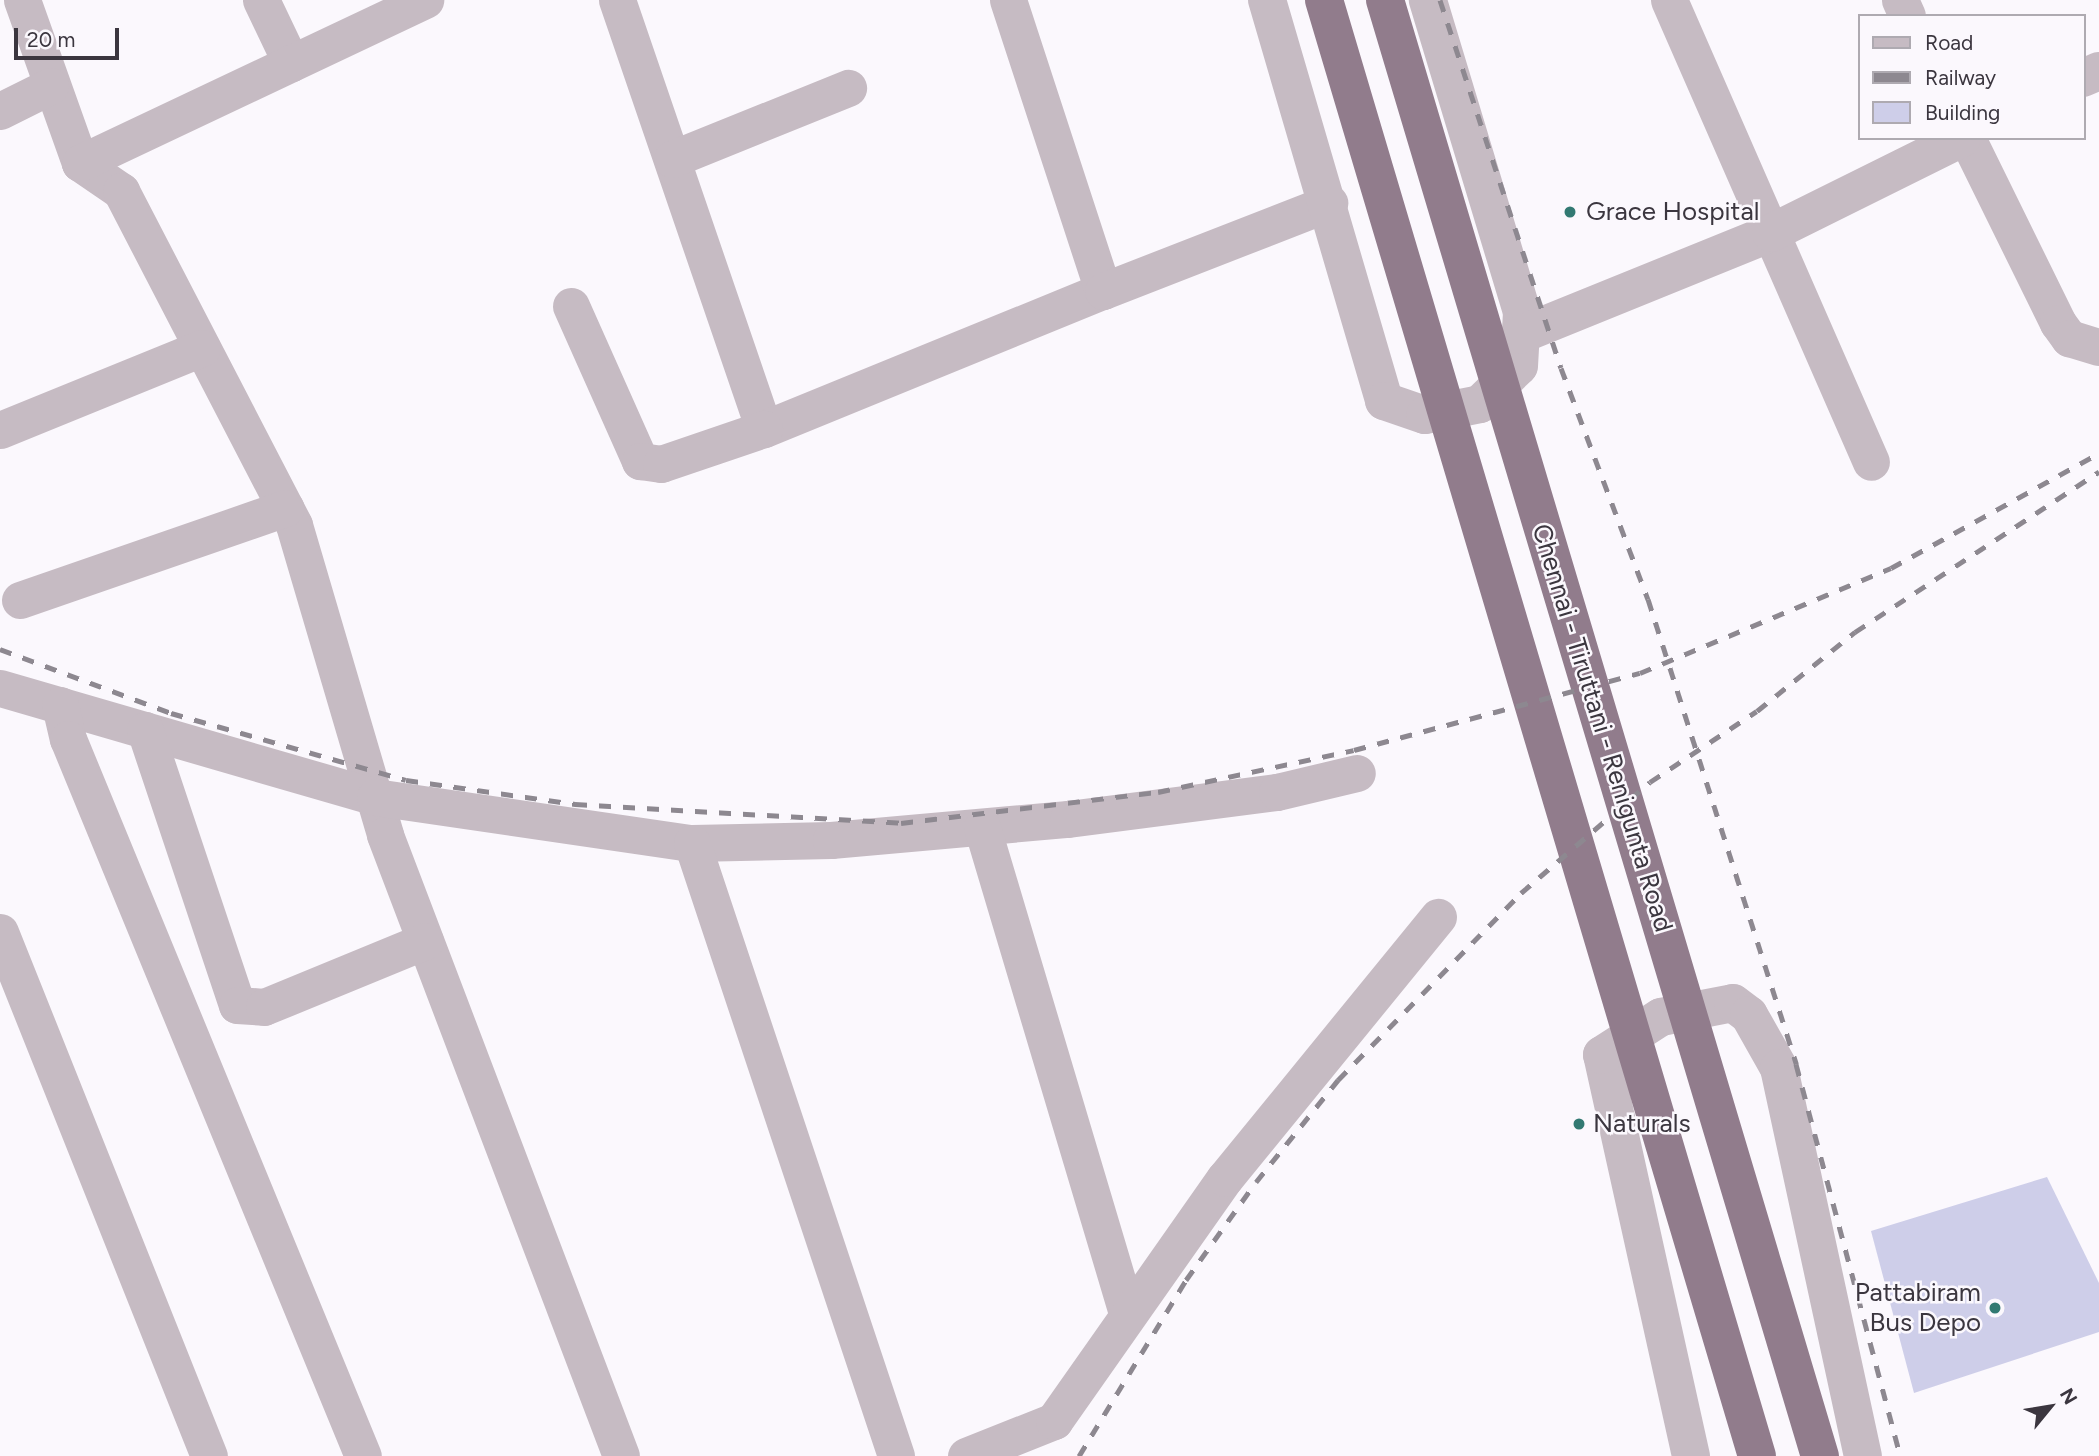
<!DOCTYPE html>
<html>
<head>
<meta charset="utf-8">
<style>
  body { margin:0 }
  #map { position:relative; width:2099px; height:1456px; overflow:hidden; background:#fbf8fd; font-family:Figtree,sans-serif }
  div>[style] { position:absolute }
  .building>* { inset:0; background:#cecee9 }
  .minor>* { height:37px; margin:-18.5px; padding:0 18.5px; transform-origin:18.5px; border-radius:18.5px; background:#c6bbc3 }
  .tertiary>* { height:38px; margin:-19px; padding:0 19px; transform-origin:19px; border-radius:19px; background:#c6bbc3 }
  .trunk>* { height:38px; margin:-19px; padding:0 19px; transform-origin:19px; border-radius:19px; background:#917c8c }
  .rail>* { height:5px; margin-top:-2.5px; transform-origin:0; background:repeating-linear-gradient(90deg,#8d8890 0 12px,transparent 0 24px) }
  .dots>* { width:19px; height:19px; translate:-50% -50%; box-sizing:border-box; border:4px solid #fbf8fd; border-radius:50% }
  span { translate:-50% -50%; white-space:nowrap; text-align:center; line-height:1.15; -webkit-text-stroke:5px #fbf8fd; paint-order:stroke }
  .poi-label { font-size:26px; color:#3b363f }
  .left { translate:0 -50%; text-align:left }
  .right { translate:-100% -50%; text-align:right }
  .street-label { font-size:26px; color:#3b363f }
  .legend { position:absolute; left:1858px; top:14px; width:228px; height:126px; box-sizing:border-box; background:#fbf8fd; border:2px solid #aeaab1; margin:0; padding:9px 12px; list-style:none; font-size:21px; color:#3b363f }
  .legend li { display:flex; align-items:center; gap:14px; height:35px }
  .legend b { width:35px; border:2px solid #aeaab1 }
  .north { position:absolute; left:2015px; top:1372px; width:70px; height:70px; -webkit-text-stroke:5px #fbf8fd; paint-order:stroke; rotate:60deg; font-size:19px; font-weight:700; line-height:28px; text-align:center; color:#3b363f }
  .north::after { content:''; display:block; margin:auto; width:24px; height:32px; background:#3b363f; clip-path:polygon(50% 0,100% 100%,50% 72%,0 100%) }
  .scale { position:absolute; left:14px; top:28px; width:105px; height:32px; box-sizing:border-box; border:4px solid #3b363f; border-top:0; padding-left:9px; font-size:21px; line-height:24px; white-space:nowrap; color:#3b363f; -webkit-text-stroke:5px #fbf8fd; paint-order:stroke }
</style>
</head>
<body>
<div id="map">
  <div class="building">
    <i style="clip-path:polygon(2047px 1177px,2099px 1283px,2099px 1332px,1914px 1393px,1871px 1231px)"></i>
  </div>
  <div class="minor">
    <i style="left:22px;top:0;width:173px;rotate:70.4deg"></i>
    <i style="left:80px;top:163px;width:50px;rotate:34.3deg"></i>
    <i style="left:121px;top:191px;width:376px;rotate:62.6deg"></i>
    <i style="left:294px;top:525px;width:323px;rotate:73.6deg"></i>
    <i style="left:385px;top:835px;width:664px;rotate:69.19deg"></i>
    <i style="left:261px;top:0;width:70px;rotate:64.5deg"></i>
    <i style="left:617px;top:0;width:453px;rotate:71.1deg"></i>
    <i style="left:764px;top:429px;width:366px;rotate:-22.2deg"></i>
    <i style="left:1008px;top:0;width:306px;rotate:71.9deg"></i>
    <i style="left:1103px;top:291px;width:243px;rotate:-21.3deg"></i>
    <i style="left:1669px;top:0;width:504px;rotate:66.38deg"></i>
    <i style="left:1900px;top:0;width:17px;rotate:66deg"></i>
    <i style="left:0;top:111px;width:56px;rotate:-26.6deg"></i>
    <i style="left:1967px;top:138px;width:206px;rotate:63.8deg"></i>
    <i style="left:2058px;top:323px;width:19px;rotate:54deg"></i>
    <i style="left:2069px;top:338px;width:31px;rotate:17deg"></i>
    <i style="left:672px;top:159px;width:190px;rotate:-22deg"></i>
    <i style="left:80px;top:163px;width:382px;rotate:-25.3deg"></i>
    <i style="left:571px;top:306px;width:170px;rotate:66deg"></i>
    <i style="left:640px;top:461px;width:21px;rotate:8deg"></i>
    <i style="left:661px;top:464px;width:109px;rotate:-18.8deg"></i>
    <i style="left:0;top:430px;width:218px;rotate:-22.1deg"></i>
    <i style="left:20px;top:600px;width:281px;rotate:-19.1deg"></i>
    <i style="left:0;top:688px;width:391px;rotate:16.2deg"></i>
    <i style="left:375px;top:797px;width:320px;rotate:8.3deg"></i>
    <i style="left:692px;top:843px;width:139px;rotate:-1.2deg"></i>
    <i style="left:831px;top:840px;width:238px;rotate:-5.1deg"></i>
    <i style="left:1068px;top:819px;width:211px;rotate:-7.4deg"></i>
    <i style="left:1277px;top:792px;width:82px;rotate:-13.4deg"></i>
    <i style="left:60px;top:705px;width:35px;rotate:77deg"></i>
    <i style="left:68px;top:739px;width:775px;rotate:67.64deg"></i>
    <i style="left:145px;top:730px;width:290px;rotate:71.5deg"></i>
    <i style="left:237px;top:1005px;width:27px;rotate:4deg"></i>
    <i style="left:264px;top:1007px;width:174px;rotate:-22.3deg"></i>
    <i style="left:982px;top:827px;width:507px;rotate:73.39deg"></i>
    <i style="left:692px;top:843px;width:646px;rotate:71.59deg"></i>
    <i style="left:0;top:932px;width:564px;rotate:68.26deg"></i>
    <i style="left:966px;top:1456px;width:95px;rotate:-21.7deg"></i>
    <i style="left:1054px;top:1421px;width:297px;rotate:-54.9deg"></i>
    <i style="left:1225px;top:1178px;width:337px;rotate:-50.8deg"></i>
  </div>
  <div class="tertiary">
    <i style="left:1267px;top:0;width:418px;rotate:73.7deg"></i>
    <i style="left:1384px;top:401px;width:43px;rotate:18.9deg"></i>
    <i style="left:1425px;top:415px;width:56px;rotate:-11.3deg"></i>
    <i style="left:1480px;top:404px;width:54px;rotate:-44.3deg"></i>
    <i style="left:1519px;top:366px;width:54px;rotate:-86.8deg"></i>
    <i style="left:1522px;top:312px;width:326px;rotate:-106.8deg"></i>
    <i style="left:2083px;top:78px;width:17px;rotate:-24deg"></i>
    <i style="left:1520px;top:335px;width:271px;rotate:-22.1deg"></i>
    <i style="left:1771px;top:233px;width:213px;rotate:-26.4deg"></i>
    <i style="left:1691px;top:1456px;width:411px;rotate:-102.5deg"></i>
    <i style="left:1602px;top:1055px;width:70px;rotate:-32.8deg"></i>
    <i style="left:1661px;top:1017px;width:73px;rotate:-11deg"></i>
    <i style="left:1733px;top:1003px;width:20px;rotate:37deg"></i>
    <i style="left:1749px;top:1015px;width:61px;rotate:60.5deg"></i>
    <i style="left:1779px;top:1068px;width:397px;rotate:77.8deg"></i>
  </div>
  <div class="trunk">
    <i style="left:1324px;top:0;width:1519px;rotate:73.44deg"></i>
    <i style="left:1385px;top:0;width:1520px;rotate:73.37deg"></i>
  </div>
  <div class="rail">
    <i style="left:1440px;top:0;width:387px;rotate:71.8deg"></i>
    <i style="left:1561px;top:368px;width:247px;rotate:69.4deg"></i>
    <i style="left:1648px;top:599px;width:488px;rotate:72.3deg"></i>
    <i style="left:1796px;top:1064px;width:406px;rotate:75.1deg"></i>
    <i style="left:0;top:649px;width:183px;rotate:20.5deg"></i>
    <i style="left:171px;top:713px;width:244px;rotate:15.9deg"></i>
    <i style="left:406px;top:780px;width:171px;rotate:8.1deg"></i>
    <i style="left:575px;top:804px;width:327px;rotate:3.3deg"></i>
    <i style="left:901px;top:823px;width:259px;rotate:-6.9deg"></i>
    <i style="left:1158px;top:792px;width:200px;rotate:-12.1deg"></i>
    <i style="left:1354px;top:750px;width:296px;rotate:-15.1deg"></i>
    <i style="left:1640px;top:673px;width:272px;rotate:-22.7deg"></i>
    <i style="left:1891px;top:568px;width:238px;rotate:-28.9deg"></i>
    <i style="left:1079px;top:1456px;width:206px;rotate:-58.7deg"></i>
    <i style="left:1186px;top:1280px;width:120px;rotate:-54.5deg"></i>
    <i style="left:1256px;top:1182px;width:131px;rotate:-51.2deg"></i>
    <i style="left:1338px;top:1080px;width:262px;rotate:-45.6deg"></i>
    <i style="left:1521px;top:893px;width:170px;rotate:-40.7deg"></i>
    <i style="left:1650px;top:782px;width:128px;rotate:-33.6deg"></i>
    <i style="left:1757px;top:711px;width:126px;rotate:-38.9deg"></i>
    <i style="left:1855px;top:632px;width:292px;rotate:-33.3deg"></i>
  </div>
  <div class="dots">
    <i style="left:1570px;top:212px;background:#327972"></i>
    <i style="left:1579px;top:1124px;background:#327972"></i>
    <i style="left:1995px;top:1308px;background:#327972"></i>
  </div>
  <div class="poi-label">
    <span class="left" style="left:1586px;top:212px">Grace Hospital</span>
    <span class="left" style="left:1593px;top:1124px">Naturals</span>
    <span class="right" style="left:1981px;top:1308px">Pattabiram<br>Bus Depo</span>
  </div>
  <div class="street-label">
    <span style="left:1602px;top:728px;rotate:73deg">Chennai - Tiruttani - Renigunta Road</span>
  </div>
  <ul class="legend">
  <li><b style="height:9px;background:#c6bbc3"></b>Road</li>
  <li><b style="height:9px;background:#8d8890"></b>Railway</li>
  <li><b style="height:19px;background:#cecee9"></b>Building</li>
  </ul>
  <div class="north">N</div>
  <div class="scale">20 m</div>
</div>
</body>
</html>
